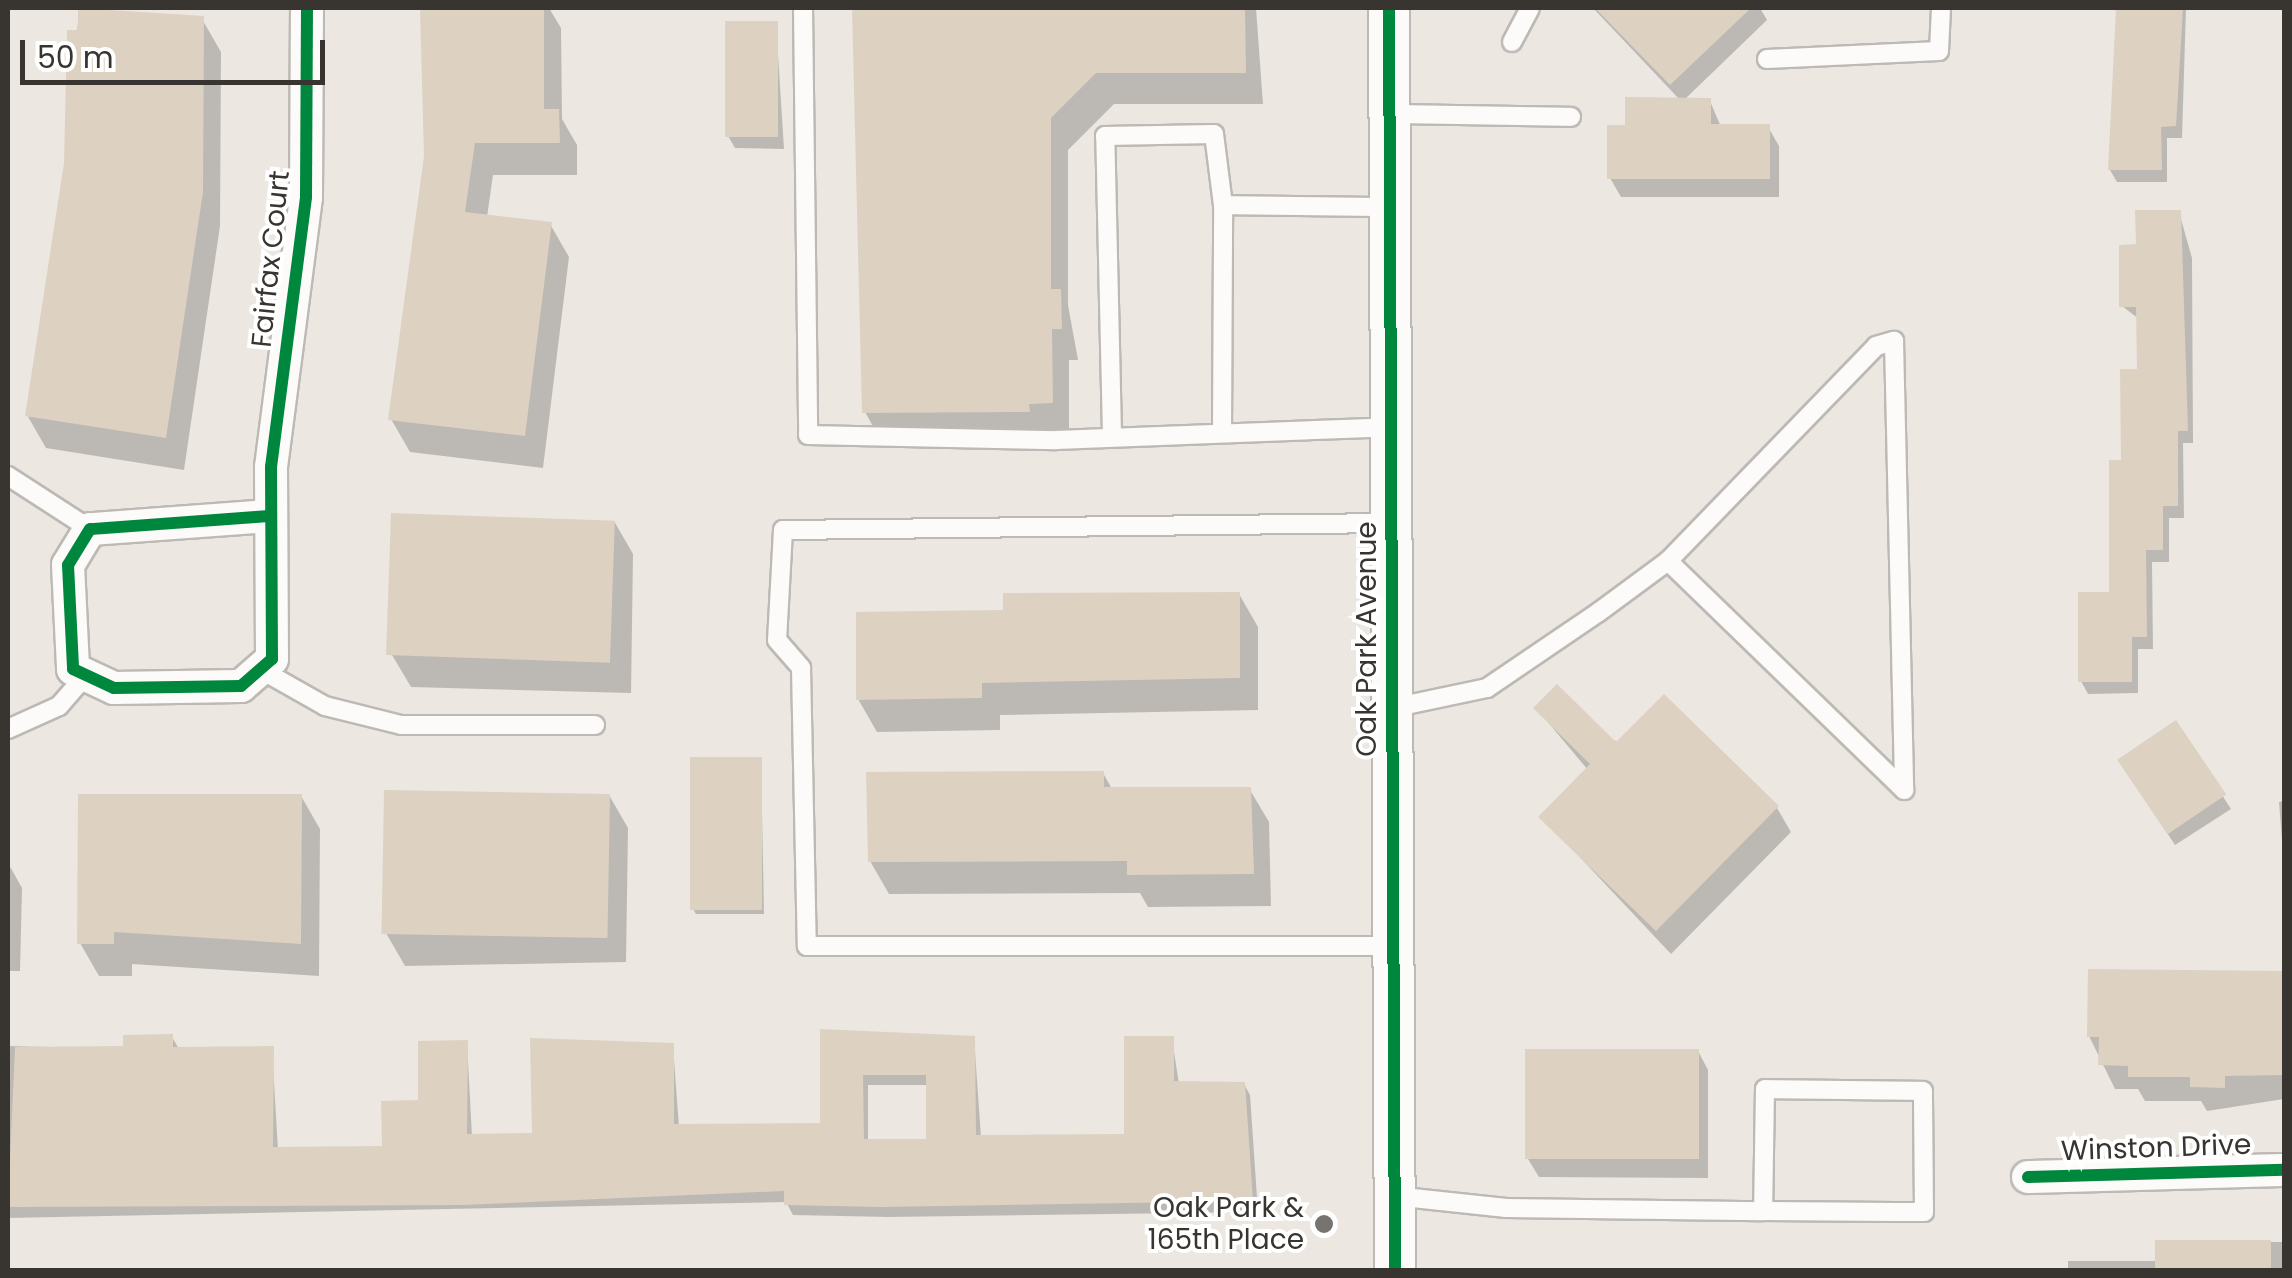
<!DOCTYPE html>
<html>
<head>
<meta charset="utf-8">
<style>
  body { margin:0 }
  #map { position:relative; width:2292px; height:1278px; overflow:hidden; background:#ece7e0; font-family:Poppins,sans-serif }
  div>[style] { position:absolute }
  .shadow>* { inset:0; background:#0003 }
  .building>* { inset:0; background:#ddd2c2; transform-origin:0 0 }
  .roads { filter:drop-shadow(2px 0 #bdb9b4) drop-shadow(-2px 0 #bdb9b4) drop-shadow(0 2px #bdb9b4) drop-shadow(0 -2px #bdb9b4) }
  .service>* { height:18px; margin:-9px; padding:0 9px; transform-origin:9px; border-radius:9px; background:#fcfbfa }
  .minor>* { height:32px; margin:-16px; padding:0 16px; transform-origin:16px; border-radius:16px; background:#fcfbfa }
  .tertiary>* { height:40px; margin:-20px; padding:0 20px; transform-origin:20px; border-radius:20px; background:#fcfbfa }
  .cycleway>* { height:12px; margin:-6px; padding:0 6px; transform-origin:6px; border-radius:6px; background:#00873e }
  .dots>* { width:28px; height:28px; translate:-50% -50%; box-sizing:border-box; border:5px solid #fff; border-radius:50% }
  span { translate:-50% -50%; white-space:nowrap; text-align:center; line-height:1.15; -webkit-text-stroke:8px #fff; paint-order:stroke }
  .street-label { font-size:28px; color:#383530 }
  .poi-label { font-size:28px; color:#383530 }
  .right { translate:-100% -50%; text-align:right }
  .frame { position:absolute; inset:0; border:10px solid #383530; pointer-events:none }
  .scale { position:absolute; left:20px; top:40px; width:305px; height:45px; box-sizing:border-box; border:5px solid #383530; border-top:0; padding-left:12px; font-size:30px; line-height:35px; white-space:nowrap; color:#383530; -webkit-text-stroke:8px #fff; paint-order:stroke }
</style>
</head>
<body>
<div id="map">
  <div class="shadow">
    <i style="clip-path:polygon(79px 8px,202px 19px,221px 52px,220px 226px,184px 470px,46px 448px,27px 415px,67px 163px)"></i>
    <i style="clip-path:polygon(424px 8px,549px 8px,561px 28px,562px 119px,577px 145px,577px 175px,493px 175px,487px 217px,550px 224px,569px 257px,543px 468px,410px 452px,391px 419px,427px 156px)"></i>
    <i style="clip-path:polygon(854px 8px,1256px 8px,1263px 104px,1114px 104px,1068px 150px,1068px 305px,1078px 360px,1069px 360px,1069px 434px,883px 444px,865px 412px)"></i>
    <i style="clip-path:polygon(1593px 8px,1760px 8px,1767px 20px,1684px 100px,1710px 101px,1721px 127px,1768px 127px,1779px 146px,1779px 197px,1621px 197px,1610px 178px,1628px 127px,1680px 100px)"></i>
    <i style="clip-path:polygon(2117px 8px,2186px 8px,2182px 138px,2167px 138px,2167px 182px,2117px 182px,2110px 170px)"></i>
    <i style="clip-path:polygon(776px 23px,784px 149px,735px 148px,728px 136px)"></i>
    <i style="clip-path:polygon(2179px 212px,2192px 258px,2193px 443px,2183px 443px,2184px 518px,2169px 518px,2169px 562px,2152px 562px,2153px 649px,2138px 649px,2138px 693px,2088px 694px,2081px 681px,2112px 594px,2139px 371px,2139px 319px,2122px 306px,2138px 247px)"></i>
    <i style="clip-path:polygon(614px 521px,633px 554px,631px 693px,411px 687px,392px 655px)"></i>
    <i style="clip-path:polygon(1239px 594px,1258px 627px,1258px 710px,1000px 715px,1000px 730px,877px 732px,858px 699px,1006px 612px)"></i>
    <i style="clip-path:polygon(1536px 708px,1777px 808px,1791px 832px,1671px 954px,1542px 817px,1588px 770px)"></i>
    <i style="clip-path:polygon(2176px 724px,2231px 809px,2175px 845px,2127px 772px)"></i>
    <i style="clip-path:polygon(761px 760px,764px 914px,696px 914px,693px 909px)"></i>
    <i style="clip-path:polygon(1103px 773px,1112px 789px,1250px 790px,1269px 822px,1271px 906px,1148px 907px,1140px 893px,889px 894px,870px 861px)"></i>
    <i style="clip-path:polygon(609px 795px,628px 828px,626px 962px,405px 966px,386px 933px)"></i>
    <i style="clip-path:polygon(301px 796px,320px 829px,319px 976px,132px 964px,132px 976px,99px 976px,80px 943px)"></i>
    <i style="clip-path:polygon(2284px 801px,2284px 866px,2279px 802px)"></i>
    <i style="clip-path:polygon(8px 863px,22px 888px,20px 971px,8px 971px)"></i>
    <i style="clip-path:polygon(2090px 972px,2284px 973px,2284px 1099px,2207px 1111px,2201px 1101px,2145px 1101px,2138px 1089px,2115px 1089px,2089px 1036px)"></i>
    <i style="clip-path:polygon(evenodd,822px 1032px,974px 1038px,981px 1137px,1127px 1136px,1172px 1039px,1179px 1084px,1244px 1084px,1250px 1095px,1258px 1212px,888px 1217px,793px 1215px,786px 1202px,8px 1218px,8px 1046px,126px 1049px,172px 1037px,179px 1049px,272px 1048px,278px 1150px,384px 1148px,467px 1043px,472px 1136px,534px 1136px,673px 1046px,679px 1127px,823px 1126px,822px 1032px,868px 1085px,928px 1085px,928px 1141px,868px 1142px,868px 1085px)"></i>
    <i style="clip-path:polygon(1698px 1051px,1708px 1070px,1708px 1178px,1539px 1177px,1528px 1159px)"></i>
    <i style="clip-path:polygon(2157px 1242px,2284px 1242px,2284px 1270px,2068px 1270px,2068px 1261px,2157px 1261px)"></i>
  </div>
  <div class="building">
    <i style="clip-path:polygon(78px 8px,204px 16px,203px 192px,166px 438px,25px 416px,64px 163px,67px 30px,78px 30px)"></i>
    <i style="clip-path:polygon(420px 8px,544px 8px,544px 109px,559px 109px,560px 143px,475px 143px,465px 212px,552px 222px,525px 436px,388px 420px,424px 156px)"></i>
    <i style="clip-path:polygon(852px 8px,1245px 8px,1246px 73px,1096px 73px,1051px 118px,1051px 289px,1061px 289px,1062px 329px,1052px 329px,1053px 403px,1029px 404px,1030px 412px,862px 413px)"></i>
    <i style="clip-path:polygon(1595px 8px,1751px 8px,1670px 85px)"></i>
    <i style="clip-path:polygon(2116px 8px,2183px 8px,2176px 126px,2161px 127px,2162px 170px,2108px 170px)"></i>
    <i style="left:725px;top:21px;width:53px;height:116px"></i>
    <i style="clip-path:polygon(1625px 97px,1711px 98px,1711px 124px,1770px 124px,1770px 179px,1607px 179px,1607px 125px,1625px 125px)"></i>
    <i style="clip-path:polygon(2135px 210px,2181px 210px,2188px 431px,2178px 431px,2178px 506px,2163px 506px,2163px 550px,2146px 550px,2147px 637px,2132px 637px,2132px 682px,2078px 682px,2078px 592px,2109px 592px,2109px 460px,2121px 460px,2120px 369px,2137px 369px,2136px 307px,2119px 307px,2119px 245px,2136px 244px)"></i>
    <i style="left:391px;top:513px;width:224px;height:142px;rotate:2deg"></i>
    <i style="clip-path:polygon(1240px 592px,1240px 678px,982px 683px,982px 698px,856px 700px,856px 612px,1003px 610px,1003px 593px)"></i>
    <i style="clip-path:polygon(1557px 684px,1616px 742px,1664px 694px,1779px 806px,1656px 931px,1538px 817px,1590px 764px,1533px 708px)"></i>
    <i style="left:2176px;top:720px;width:90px;height:71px;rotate:56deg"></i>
    <i style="left:762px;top:757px;width:153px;height:72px;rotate:90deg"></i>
    <i style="clip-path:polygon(1104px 771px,1104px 787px,1251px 787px,1254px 874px,1127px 875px,1127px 861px,868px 862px,866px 772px)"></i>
    <i style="left:384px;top:790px;width:226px;height:144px;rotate:1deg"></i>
    <i style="clip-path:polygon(78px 794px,302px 794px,301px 944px,114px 932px,114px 944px,77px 944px)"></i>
    <i style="clip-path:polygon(2088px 969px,2284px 971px,2284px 1075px,2225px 1076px,2225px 1088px,2190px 1087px,2190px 1077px,2128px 1077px,2128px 1066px,2098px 1065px,2099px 1037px,2087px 1037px)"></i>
    <i style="clip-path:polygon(evenodd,820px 1029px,975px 1036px,976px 1135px,1124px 1134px,1124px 1036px,1174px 1036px,1174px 1081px,1245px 1082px,1253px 1201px,881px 1207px,784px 1205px,784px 1191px,463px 1205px,8px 1207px,15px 1047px,123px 1046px,123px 1035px,173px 1034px,173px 1047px,274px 1046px,273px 1147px,382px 1146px,381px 1101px,418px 1100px,418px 1041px,468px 1040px,467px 1134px,532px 1133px,530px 1038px,674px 1043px,674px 1124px,820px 1123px,820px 1029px,863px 1075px,926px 1075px,926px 1139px,864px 1139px,863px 1075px)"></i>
    <i style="left:1525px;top:1049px;width:174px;height:110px"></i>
    <i style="left:2155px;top:1240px;width:116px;height:30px"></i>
  </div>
  <div class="roads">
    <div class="service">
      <i style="left:803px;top:8px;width:427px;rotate:89.3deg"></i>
      <i style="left:808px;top:435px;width:248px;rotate:1.2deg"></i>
      <i style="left:1056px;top:440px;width:335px;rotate:-2.2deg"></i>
      <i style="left:1512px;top:42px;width:38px;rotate:-62deg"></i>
      <i style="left:1767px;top:59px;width:172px;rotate:-2.7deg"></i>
      <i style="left:1939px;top:51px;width:43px;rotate:-87.3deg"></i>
      <i style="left:1389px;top:114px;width:182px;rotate:0.9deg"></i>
      <i style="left:1222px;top:431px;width:226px;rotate:-89.7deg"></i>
      <i style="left:1112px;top:434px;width:298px;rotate:-91.3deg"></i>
      <i style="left:1105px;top:136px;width:109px;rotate:-1.1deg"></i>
      <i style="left:1214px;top:134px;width:72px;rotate:82.8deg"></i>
      <i style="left:1223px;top:205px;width:167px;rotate:0.7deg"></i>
      <i style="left:8px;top:476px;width:98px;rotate:32.9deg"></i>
      <i style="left:1391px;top:523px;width:608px;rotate:179.34deg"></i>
      <i style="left:783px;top:530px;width:110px;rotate:93.1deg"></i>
      <i style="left:777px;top:640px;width:37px;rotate:49deg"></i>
      <i style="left:801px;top:668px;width:278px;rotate:88.8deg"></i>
      <i style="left:807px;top:946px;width:586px"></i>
      <i style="left:1668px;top:561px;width:329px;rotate:44.1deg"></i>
      <i style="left:265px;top:672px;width:69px;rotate:29.5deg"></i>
      <i style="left:325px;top:706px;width:78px;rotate:14deg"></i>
      <i style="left:401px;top:725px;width:194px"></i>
      <i style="left:1392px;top:708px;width:97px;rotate:-11.9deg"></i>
      <i style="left:1487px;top:688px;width:135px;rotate:-34.2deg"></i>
      <i style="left:1599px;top:612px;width:86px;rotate:-36.5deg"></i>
      <i style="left:1668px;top:561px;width:299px;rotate:-45.9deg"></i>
      <i style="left:1876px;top:346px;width:19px;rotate:-16deg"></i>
      <i style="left:1894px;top:341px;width:449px;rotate:88.7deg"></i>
      <i style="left:8px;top:729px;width:56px;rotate:-24.3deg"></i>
      <i style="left:59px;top:706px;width:35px;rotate:-49deg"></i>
      <i style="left:1394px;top:1196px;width:113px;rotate:6.1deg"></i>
      <i style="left:1506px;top:1208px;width:257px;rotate:0.7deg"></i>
      <i style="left:1763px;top:1211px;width:161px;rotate:0.4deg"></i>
      <i style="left:1924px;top:1212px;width:121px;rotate:-90.5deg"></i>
      <i style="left:1923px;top:1091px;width:158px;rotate:-179.3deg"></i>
      <i style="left:1765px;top:1089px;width:122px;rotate:90.9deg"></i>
    </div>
    <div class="minor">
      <i style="left:269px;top:516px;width:179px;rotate:175.8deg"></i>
      <i style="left:90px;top:529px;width:42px;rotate:121.4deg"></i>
      <i style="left:68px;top:565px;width:104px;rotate:87.2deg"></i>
      <i style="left:73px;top:669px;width:45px;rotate:24.9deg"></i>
      <i style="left:114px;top:688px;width:127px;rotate:-0.9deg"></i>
      <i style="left:241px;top:686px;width:41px;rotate:-41.1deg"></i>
      <i style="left:272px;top:659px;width:192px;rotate:-90.3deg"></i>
      <i style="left:271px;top:467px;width:272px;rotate:-82.6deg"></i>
      <i style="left:306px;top:197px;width:189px;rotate:-89.7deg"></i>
      <i style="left:2028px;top:1177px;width:256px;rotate:-1.6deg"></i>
    </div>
    <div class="tertiary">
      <i style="left:1389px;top:8px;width:1262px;rotate:89.73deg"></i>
    </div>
  </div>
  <div class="cycleway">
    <i style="left:1389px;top:8px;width:1262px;rotate:89.73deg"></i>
    <i style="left:269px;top:516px;width:179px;rotate:175.8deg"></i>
    <i style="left:90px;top:529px;width:42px;rotate:121.4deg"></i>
    <i style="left:68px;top:565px;width:104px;rotate:87.2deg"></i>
    <i style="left:73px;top:669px;width:45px;rotate:24.9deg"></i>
    <i style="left:114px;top:688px;width:127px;rotate:-0.9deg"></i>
    <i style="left:241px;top:686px;width:41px;rotate:-41.1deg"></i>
    <i style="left:272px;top:659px;width:192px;rotate:-90.3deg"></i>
    <i style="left:271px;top:467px;width:272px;rotate:-82.6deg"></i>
    <i style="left:306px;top:197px;width:189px;rotate:-89.7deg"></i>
    <i style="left:2028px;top:1177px;width:256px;rotate:-1.6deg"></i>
  </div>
  <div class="dots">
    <i style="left:1324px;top:1224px;background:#77736e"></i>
  </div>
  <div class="street-label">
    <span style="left:271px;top:259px;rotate:-84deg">Fairfax Court</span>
    <span style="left:1367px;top:639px;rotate:-90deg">Oak Park Avenue</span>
    <span style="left:2156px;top:1148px;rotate:-2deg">Winston Drive</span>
  </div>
  <div class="poi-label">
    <span class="right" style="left:1304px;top:1224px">Oak Park &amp;<br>165th Place</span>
  </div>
  <div class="frame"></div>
  <div class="scale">50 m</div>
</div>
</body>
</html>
